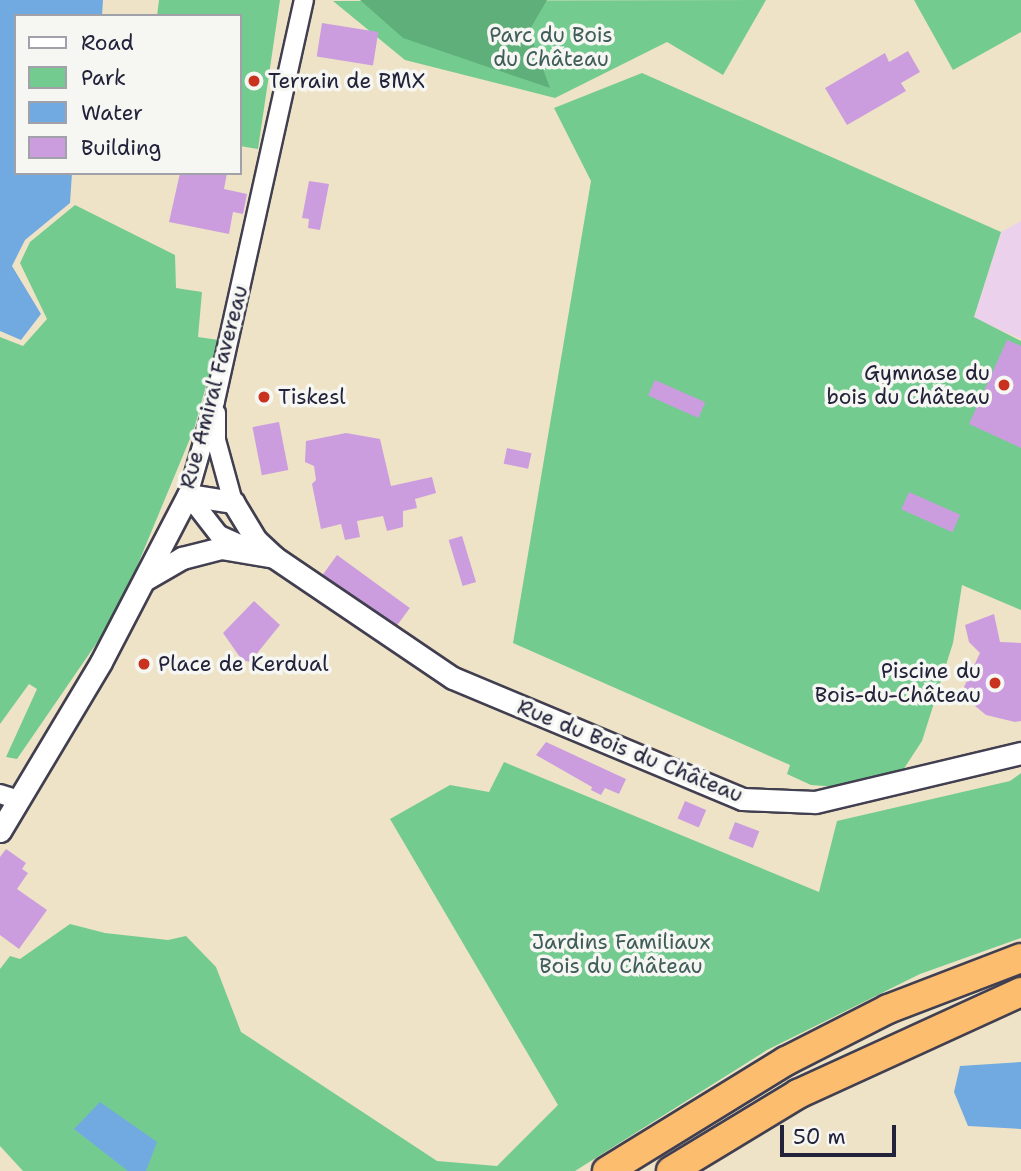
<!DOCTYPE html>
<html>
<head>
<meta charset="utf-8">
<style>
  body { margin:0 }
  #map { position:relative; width:1021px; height:1171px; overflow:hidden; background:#eee3c6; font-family:"Shantell Sans",sans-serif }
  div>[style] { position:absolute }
  .built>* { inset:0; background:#ebd1eb }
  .green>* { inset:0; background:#74cb90 }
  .forest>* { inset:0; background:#5faf7a }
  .water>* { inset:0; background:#71aae1 }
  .building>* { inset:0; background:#cb9ddf; transform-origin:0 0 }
  .roads { filter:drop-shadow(2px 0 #413f50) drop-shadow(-2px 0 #413f50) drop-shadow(0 2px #413f50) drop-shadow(0 -2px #413f50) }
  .minor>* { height:18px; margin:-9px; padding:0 9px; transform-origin:9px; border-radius:9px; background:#fff }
  .tertiary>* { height:21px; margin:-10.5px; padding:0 10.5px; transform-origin:10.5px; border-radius:10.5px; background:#fff }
  .trunk>* { height:28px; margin:-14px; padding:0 14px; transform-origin:14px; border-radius:14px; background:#fcbd6f }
  .dots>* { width:19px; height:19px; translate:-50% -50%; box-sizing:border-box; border:4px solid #f6f6f2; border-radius:50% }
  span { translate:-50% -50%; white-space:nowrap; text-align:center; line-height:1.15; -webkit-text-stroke:7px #f6f6f2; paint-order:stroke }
  .park-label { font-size:21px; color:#3f5d59 }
  .poi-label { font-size:21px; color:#22223b }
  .left { translate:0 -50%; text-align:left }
  .right { translate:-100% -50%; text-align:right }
  .street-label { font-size:21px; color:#22223b }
  .legend { position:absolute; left:14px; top:14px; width:228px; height:161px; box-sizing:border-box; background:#f6f6f2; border:2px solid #a1a1a9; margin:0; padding:9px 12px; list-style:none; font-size:21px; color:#22223b }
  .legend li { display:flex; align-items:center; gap:14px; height:35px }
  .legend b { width:35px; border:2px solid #a1a1a9 }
  .scale { position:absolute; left:780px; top:1125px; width:116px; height:32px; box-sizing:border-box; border:4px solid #22223b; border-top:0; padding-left:9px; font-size:21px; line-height:24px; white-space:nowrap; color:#22223b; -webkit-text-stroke:5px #f6f6f2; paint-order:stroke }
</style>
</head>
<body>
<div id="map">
  <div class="built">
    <i style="clip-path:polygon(1021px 221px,1021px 339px,974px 318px,1001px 232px)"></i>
  </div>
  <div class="green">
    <i style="clip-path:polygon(159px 0,280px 0,258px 149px,240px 146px,240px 16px,157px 16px)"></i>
    <i style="clip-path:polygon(766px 0,723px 75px,667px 42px,555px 98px,405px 60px,333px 1px)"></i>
    <i style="clip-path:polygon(914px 0,1021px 0,1021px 32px,953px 70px)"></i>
    <i style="clip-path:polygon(642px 73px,1001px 232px,974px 317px,1021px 341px,1021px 610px,962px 585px,953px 643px,922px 741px,903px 770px,839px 787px,811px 785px,787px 774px,790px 765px,513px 643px,591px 181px,554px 108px)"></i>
    <i style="clip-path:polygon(75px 205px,175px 255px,176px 288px,202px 292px,198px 337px,219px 340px,194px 429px,118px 612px,17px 759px,6px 757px,37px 689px,29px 684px,0 724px,0 337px,23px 346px,47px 319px,20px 263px,30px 242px)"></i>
    <i style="clip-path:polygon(504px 762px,819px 892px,837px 821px,1010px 781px,1021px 773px,1021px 938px,920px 974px,767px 1050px,575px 1171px,23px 1171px,0 1146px,0 969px,10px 956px,20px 959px,70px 924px,105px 933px,168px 940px,186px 936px,216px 967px,241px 1032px,437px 1161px,497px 1166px,558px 1105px,390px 819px,450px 785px,489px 792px)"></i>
  </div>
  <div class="forest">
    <i style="clip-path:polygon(360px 0,547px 0,529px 31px,550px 88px,403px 38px)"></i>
  </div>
  <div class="water">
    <i style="clip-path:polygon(0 0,103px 0,102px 16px,16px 16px,16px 173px,72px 173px,70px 203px,25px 240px,12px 266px,41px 314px,21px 340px,0 331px)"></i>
    <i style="clip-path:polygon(1021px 1062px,1021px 1129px,968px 1126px,954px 1092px,960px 1066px)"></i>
    <i style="clip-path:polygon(100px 1102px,157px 1142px,146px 1171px,128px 1171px,74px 1129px)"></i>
  </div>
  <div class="building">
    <i style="left:322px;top:23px;width:57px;height:34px;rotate:9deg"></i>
    <i style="clip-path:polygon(908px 51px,920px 72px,901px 83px,906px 91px,847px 125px,825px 88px,885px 53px,889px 62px)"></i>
    <i style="clip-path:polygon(180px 173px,227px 173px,224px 189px,247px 194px,243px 214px,233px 212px,229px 234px,169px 222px)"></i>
    <i style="clip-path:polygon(309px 181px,329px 184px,320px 230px,308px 228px,309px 219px,302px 218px)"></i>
    <i style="clip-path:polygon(1007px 340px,1021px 346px,1021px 448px,969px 424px)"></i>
    <i style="left:655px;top:380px;width:55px;height:17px;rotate:24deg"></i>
    <i style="left:279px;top:422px;width:49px;height:27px;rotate:79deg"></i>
    <i style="clip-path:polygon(346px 433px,380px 439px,391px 486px,432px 477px,436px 493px,415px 499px,417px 508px,403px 511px,403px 527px,387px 531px,383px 516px,357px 521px,360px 537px,345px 540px,341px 524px,321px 529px,312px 484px,316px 480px,314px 466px,305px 462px,306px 441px)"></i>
    <i style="left:507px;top:448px;width:25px;height:16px;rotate:12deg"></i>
    <i style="left:909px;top:492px;width:56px;height:19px;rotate:24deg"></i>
    <i style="left:462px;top:536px;width:48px;height:14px;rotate:73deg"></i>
    <i style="left:337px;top:555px;width:90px;height:24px;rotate:36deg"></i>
    <i style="clip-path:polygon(254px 601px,280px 625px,250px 662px,242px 660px,223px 633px)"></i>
    <i style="clip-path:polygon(994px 614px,1000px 642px,1021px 643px,1021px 721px,1015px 722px,986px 715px,968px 700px,964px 687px,980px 653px,969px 642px,965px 625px)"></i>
    <i style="clip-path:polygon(546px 742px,626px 779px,619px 794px,605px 788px,601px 795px,591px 790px,592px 787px,536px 755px)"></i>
    <i style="left:685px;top:801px;width:23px;height:19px;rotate:23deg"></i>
    <i style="left:735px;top:822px;width:26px;height:18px;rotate:21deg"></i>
    <i style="clip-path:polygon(6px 849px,26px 863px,22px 869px,28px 873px,17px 889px,47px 910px,19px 949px,0 935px,0 857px)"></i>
  </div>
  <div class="roads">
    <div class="minor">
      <i style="left:216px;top:413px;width:27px;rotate:90deg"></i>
      <i style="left:216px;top:440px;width:64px;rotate:74.7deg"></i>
      <i style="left:244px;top:546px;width:27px;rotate:-156deg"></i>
      <i style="left:219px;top:535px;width:51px;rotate:-127.8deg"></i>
      <i style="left:188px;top:495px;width:98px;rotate:-74deg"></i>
      <i style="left:215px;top:401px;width:411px;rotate:-77.5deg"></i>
      <i style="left:0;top:794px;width:19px;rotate:18deg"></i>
    </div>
    <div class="tertiary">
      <i style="left:146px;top:579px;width:42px;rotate:-30.3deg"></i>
      <i style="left:182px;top:558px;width:40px;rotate:-14.4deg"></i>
      <i style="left:221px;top:548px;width:54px;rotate:9.6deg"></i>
      <i style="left:0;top:831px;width:197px;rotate:-59.1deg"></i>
      <i style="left:101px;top:662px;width:188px;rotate:-62.5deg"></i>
      <i style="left:188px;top:495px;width:46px;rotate:8.8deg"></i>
      <i style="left:233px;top:502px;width:44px;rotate:58.8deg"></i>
      <i style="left:256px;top:540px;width:25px;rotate:43deg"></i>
      <i style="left:274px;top:557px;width:216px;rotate:34.1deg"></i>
      <i style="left:453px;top:678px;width:313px;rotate:22.7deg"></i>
      <i style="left:742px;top:799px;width:73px;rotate:2.4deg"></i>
      <i style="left:815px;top:802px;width:212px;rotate:-13.4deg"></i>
    </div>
    <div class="trunk">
      <i style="left:607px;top:1171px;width:210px;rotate:-31.6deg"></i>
      <i style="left:786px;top:1061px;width:114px;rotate:-27deg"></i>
      <i style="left:888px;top:1009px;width:142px;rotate:-21deg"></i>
      <i style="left:671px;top:1171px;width:149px;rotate:-31.2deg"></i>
      <i style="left:798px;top:1094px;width:245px;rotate:-24.6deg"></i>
    </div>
  </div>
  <div class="dots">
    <i style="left:254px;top:81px;background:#c8321e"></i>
    <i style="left:1004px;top:385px;background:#c8321e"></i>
    <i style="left:264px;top:397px;background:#c8321e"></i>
    <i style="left:144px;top:664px;background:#c8321e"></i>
    <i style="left:995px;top:683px;background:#c8321e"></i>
  </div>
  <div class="park-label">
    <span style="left:551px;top:47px">Parc du Bois<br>du Château</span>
    <span style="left:621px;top:954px">Jardins Familiaux<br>Bois du Château</span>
  </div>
  <div class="poi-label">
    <span class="left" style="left:268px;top:81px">Terrain de BMX</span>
    <span class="right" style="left:990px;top:385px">Gymnase du<br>bois du Château</span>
    <span class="left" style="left:278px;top:397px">Tiskesl</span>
    <span class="left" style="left:158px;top:664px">Place de Kerdual</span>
    <span class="right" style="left:981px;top:683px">Piscine du<br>Bois-du-Château</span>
  </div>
  <div class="street-label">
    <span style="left:214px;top:387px;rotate:-75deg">Rue Amiral Favereau</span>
    <span style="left:630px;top:751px;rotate:22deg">Rue du Bois du Château</span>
  </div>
  <ul class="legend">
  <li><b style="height:9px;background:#fff"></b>Road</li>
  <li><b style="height:19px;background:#74cb90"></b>Park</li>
  <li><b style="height:19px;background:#71aae1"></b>Water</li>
  <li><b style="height:19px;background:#cb9ddf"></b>Building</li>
  </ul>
  <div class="scale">50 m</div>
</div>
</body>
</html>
